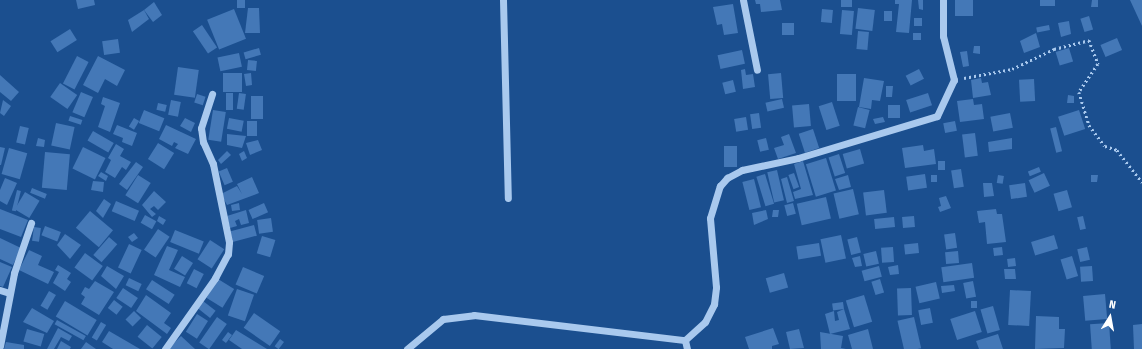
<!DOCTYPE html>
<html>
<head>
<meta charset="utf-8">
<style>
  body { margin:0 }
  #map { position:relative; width:1142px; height:349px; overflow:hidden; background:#1b4f8f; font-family:"Fira Sans Condensed",sans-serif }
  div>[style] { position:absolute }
  .building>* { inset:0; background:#4478b7; transform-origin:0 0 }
  .path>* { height:2.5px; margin-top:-1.25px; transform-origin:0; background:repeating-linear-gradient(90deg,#a9c9ee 0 2px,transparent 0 5px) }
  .minor>* { height:7px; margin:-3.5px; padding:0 3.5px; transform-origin:3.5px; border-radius:3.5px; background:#a9c9ee }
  span { translate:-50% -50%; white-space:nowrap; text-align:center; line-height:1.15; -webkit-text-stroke:4px #1b4f8f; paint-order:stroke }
  .north { position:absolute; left:1090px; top:297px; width:40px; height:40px; -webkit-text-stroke:3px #1b4f8f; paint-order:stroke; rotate:11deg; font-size:11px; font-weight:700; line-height:16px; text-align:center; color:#fff }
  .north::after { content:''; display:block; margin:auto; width:14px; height:18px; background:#fff; clip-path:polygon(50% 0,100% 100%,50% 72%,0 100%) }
</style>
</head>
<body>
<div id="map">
  <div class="building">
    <i style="clip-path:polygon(76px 0,94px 0,95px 5px,78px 9px)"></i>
    <i style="left:237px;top:0;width:8px;height:8px"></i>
    <i style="clip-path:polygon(755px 0,780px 0,782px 10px,761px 12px,760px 4px,756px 4px)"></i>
    <i style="left:841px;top:0;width:11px;height:7px"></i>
    <i style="clip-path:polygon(895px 0,912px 0,909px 33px,896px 32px,899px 4px,895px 4px)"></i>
    <i style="clip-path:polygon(918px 0,923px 0,923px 10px,919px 9px)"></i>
    <i style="left:955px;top:0;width:18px;height:16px"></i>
    <i style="left:1040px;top:0;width:15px;height:6px"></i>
    <i style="clip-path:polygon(1092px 0,1098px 0,1098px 7px,1091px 7px)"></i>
    <i style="clip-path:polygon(1130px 0,1142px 0,1142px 26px)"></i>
    <i style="clip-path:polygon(154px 2px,162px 15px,153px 22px,144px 10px)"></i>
    <i style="clip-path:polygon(733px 4px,738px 33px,724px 35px,722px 24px,717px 25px,713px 7px)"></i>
    <i style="clip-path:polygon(248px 8px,259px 8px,260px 33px,245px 33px)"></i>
    <i style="left:858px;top:8px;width:17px;height:21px;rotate:7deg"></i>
    <i style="left:234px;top:9px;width:32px;height:29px;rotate:68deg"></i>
    <i style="left:822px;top:9px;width:11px;height:13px;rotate:5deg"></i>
    <i style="clip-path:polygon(144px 10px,149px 19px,132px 32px,128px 20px)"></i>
    <i style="left:842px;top:10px;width:12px;height:24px;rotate:5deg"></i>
    <i style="left:884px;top:11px;width:8px;height:10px"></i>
    <i style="left:1089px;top:16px;width:14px;height:9px;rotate:73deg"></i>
    <i style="left:914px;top:18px;width:8px;height:8px"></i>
    <i style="clip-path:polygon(1069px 21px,1071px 34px,1061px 37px,1058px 23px)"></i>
    <i style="left:782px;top:23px;width:12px;height:12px"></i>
    <i style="left:202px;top:25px;width:27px;height:11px;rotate:56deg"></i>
    <i style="left:1049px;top:25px;width:5px;height:13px;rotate:79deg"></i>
    <i style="left:70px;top:29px;width:13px;height:23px;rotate:58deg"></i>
    <i style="left:858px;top:31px;width:11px;height:18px;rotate:5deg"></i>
    <i style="left:913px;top:33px;width:8px;height:7px"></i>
    <i style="clip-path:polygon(1036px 33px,1040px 47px,1024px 53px,1020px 41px)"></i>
    <i style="left:1117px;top:38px;width:13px;height:18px;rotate:67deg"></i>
    <i style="left:118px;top:39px;width:14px;height:16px;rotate:82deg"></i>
    <i style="clip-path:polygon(974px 46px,980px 46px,980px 54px,973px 53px)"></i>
    <i style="left:259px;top:48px;width:7px;height:16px;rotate:74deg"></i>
    <i style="left:1069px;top:48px;width:14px;height:14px;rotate:73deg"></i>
    <i style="left:742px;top:50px;width:14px;height:25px;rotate:78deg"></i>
    <i style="clip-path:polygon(967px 51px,969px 66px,963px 67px,960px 52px)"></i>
    <i style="left:239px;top:53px;width:14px;height:22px;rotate:78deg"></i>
    <i style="left:77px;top:56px;width:13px;height:31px;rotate:27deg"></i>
    <i style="clip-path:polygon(98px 56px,125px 70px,117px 86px,105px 79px,98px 93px,83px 85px)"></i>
    <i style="left:248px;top:60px;width:9px;height:10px;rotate:6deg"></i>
    <i style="left:178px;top:67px;width:21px;height:28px;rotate:8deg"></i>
    <i style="clip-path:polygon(745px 69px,746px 75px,753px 74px,755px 87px,743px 89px,741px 70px)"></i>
    <i style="left:919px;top:69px;width:11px;height:15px;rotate:63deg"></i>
    <i style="left:223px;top:73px;width:19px;height:19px"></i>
    <i style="clip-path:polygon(251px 73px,252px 85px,246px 86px,244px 74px)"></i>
    <i style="left:781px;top:73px;width:25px;height:13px;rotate:85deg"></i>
    <i style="left:837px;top:74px;width:19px;height:27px"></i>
    <i style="clip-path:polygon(0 75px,19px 92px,11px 101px,0 92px)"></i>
    <i style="clip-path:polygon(864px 78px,884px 81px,880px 101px,872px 100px,871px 109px,859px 107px)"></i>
    <i style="clip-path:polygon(981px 78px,982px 83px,988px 82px,991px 95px,973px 98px,971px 80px)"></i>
    <i style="left:1034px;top:79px;width:22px;height:15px;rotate:87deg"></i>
    <i style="left:733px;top:80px;width:12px;height:11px;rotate:76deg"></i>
    <i style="left:60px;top:83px;width:21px;height:17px;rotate:35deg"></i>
    <i style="clip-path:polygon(886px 86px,893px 86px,892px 97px,886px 97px)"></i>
    <i style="left:81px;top:92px;width:13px;height:22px;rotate:23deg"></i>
    <i style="left:226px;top:93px;width:7px;height:17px"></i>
    <i style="left:239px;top:93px;width:7px;height:16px;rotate:8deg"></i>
    <i style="left:928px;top:93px;width:13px;height:23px;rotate:72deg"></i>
    <i style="left:197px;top:94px;width:9px;height:9px;rotate:18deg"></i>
    <i style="clip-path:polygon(1068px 95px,1074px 96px,1074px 103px,1067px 103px)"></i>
    <i style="left:251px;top:96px;width:12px;height:23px"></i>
    <i style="clip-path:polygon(103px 97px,120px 103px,110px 132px,98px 127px,105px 106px,101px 104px)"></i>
    <i style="left:782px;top:99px;width:9px;height:17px;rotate:77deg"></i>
    <i style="clip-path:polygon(973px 99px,974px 105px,982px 104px,984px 119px,960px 122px,957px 101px)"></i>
    <i style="clip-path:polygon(3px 100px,11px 106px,4px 116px,0 113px)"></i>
    <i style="left:171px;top:100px;width:10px;height:15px;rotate:11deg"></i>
    <i style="left:832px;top:102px;width:25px;height:14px;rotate:72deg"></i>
    <i style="left:158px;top:103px;width:9px;height:7px;rotate:13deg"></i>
    <i style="left:809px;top:104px;width:22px;height:17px;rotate:85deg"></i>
    <i style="left:888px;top:105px;width:12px;height:13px"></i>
    <i style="left:858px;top:107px;width:12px;height:19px;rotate:14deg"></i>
    <i style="left:144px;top:110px;width:22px;height:14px;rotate:22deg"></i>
    <i style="left:213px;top:110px;width:13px;height:30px;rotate:9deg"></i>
    <i style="left:1079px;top:110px;width:20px;height:22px;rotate:72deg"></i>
    <i style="left:759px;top:113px;width:15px;height:9px;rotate:82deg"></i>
    <i style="left:1010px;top:113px;width:15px;height:20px;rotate:79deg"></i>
    <i style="left:70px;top:116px;width:13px;height:5px;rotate:18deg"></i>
    <i style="left:746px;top:117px;width:13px;height:12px;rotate:81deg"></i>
    <i style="clip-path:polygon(883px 117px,885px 122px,875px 124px,873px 119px)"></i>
    <i style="left:134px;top:118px;width:6px;height:10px;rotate:31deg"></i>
    <i style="clip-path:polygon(185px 118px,195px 123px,191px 132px,180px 126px)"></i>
    <i style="left:229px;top:118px;width:15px;height:11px;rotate:11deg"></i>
    <i style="left:247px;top:121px;width:10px;height:15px"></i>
    <i style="left:955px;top:121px;width:10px;height:12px;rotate:79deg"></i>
    <i style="left:56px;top:123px;width:19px;height:23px;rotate:12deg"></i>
    <i style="clip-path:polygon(117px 125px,137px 133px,132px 146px,122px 142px,123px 138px,113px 134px)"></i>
    <i style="clip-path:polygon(166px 125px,196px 139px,188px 154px,175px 148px,178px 144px,174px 142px,172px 146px,159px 139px)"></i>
    <i style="left:20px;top:126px;width:9px;height:17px;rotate:13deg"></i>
    <i style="left:1056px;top:127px;width:25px;height:6px;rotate:76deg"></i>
    <i style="left:813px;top:129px;width:20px;height:15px;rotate:72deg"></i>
    <i style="left:93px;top:131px;width:24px;height:11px;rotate:30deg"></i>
    <i style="left:975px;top:133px;width:23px;height:13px;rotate:83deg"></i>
    <i style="clip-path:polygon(227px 134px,246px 136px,242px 148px,227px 145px)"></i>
    <i style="clip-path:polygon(789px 134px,796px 153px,778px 159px,774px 148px,784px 145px,781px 137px)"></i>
    <i style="clip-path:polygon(38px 138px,45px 140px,44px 147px,36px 146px)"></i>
    <i style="left:766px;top:138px;width:12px;height:9px;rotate:76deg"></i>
    <i style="clip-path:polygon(1012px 138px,1012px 149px,989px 152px,988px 142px)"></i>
    <i style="clip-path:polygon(258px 140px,262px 150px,250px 155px,246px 143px)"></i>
    <i style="left:158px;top:143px;width:19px;height:19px;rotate:32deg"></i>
    <i style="clip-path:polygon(116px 144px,124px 149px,120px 156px,131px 162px,126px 170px,122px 167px,115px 178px,105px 172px,111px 160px,108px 158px)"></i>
    <i style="clip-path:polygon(923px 145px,924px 151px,934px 149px,936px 164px,905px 168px,902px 148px)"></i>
    <i style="left:724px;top:146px;width:13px;height:21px"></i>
    <i style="clip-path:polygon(0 147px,5px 148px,1px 165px,0 165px)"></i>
    <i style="left:83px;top:147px;width:25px;height:24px;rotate:26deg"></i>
    <i style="left:9px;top:148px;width:19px;height:27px;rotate:16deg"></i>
    <i style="left:860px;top:149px;width:15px;height:18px;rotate:74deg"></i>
    <i style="clip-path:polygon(227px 151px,231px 155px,221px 164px,218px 160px)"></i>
    <i style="clip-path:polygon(244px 151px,247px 158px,242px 161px,239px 154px)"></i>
    <i style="left:45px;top:152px;width:25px;height:36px;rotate:5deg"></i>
    <i style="left:839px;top:154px;width:20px;height:11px;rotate:72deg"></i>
    <i style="left:826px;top:158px;width:34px;height:21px;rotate:73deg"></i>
    <i style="clip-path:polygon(803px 161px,813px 195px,795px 199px,793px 192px,801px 189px,794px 164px)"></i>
    <i style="left:938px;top:161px;width:7px;height:9px"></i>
    <i style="clip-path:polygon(136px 162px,143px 167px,127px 190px,119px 184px)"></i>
    <i style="left:1039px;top:167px;width:5px;height:12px;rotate:68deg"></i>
    <i style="left:227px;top:168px;width:15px;height:9px;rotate:67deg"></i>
    <i style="left:961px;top:169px;width:18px;height:10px;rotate:81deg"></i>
    <i style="left:777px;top:170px;width:31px;height:10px;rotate:77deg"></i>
    <i style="clip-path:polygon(101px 172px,108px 176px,106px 181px,98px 176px)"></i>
    <i style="left:794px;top:173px;width:15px;height:6px;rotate:70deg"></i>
    <i style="left:1044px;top:173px;width:14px;height:17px;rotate:65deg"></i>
    <i style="left:765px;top:174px;width:31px;height:9px;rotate:73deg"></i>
    <i style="left:925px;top:174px;width:14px;height:19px;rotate:82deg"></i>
    <i style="left:138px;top:175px;width:15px;height:24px;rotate:32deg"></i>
    <i style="clip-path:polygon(848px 175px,851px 187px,839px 190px,835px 179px)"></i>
    <i style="left:931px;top:175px;width:6px;height:7px"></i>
    <i style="left:998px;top:175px;width:6px;height:8px;rotate:9deg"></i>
    <i style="clip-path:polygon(1091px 175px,1098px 175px,1097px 182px,1091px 182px)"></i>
    <i style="clip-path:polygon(252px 177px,259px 193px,227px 205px,221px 194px,237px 186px,242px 194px,237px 184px)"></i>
    <i style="clip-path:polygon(787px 177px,794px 201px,787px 203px,781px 179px)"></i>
    <i style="clip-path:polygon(5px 178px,17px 183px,7px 205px,0 201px,0 190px)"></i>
    <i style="left:754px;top:179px;width:29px;height:12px;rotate:76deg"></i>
    <i style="clip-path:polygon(93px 181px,104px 182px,103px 192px,91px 190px)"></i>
    <i style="clip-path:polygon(983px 183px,992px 183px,994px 196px,984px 197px)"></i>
    <i style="left:1025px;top:183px;width:14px;height:16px;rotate:82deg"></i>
    <i style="left:32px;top:188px;width:16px;height:5px;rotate:22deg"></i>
    <i style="left:853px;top:189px;width:26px;height:20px;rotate:77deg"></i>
    <i style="left:17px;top:190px;width:4px;height:21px;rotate:14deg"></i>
    <i style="left:884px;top:190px;width:23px;height:21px;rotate:83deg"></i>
    <i style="left:1067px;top:190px;width:18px;height:14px;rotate:74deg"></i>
    <i style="clip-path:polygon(154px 191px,166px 202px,158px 210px,154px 206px,150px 209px,156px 214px,152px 217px,142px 205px)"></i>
    <i style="left:25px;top:192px;width:17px;height:20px;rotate:31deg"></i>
    <i style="clip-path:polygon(946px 196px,951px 208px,940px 212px,938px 207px,941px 206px,939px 198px)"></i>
    <i style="left:826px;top:197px;width:22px;height:30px;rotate:77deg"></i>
    <i style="clip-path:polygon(104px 199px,111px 204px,103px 218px,96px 211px)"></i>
    <i style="left:116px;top:201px;width:25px;height:11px;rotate:23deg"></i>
    <i style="clip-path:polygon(239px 203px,240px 210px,232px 211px,231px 205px)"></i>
    <i style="left:264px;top:203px;width:10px;height:17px;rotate:66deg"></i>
    <i style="left:793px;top:203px;width:11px;height:9px;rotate:75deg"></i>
    <i style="clip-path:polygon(0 209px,28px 220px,21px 237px,0 229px)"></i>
    <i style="clip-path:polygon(996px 209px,997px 214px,1002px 214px,1006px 242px,987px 244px,985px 222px,979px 223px,977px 211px)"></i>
    <i style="clip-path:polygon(246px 210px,249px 223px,241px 225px,239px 219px,235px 221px,237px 226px,230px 228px,227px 216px)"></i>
    <i style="clip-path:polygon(766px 210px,768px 219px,754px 225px,752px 213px)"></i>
    <i style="clip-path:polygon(773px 210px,779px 210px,778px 217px,772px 217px)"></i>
    <i style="left:90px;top:211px;width:30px;height:22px;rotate:40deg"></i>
    <i style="left:145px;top:215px;width:13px;height:9px;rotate:29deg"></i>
    <i style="clip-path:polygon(159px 216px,166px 220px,163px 225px,157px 221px)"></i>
    <i style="left:914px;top:216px;width:11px;height:12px;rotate:85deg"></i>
    <i style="left:1083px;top:216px;width:13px;height:6px;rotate:77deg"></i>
    <i style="left:894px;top:217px;width:10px;height:20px;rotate:84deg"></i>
    <i style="left:271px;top:218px;width:14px;height:14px;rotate:82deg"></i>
    <i style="left:254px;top:225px;width:11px;height:25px;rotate:75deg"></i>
    <i style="left:45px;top:226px;width:17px;height:10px;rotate:21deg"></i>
    <i style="left:34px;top:227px;width:7px;height:14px;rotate:8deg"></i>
    <i style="left:158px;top:229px;width:14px;height:25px;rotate:34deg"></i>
    <i style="left:175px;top:230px;width:31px;height:13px;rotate:22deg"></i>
    <i style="clip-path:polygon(134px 233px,138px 238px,132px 242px,128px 237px)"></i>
    <i style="left:955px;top:233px;width:15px;height:11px;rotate:82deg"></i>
    <i style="clip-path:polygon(65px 234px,81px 245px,70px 259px,57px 245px)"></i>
    <i style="left:841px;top:235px;width:24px;height:21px;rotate:78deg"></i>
    <i style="left:1054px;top:235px;width:14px;height:24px;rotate:73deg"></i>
    <i style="left:262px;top:236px;width:14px;height:18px;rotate:17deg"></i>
    <i style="left:109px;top:237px;width:11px;height:24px;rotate:41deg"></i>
    <i style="left:857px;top:237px;width:16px;height:10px;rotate:76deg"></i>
    <i style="clip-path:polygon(0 238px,21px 248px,13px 265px,0 259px)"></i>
    <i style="left:210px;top:240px;width:17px;height:23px;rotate:33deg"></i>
    <i style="left:819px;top:243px;width:13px;height:23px;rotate:81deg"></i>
    <i style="left:918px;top:243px;width:10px;height:14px;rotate:84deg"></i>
    <i style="left:129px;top:244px;width:14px;height:26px;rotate:25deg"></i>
    <i style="clip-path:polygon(167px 246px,178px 250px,169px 270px,185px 277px,180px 287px,154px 275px)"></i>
    <i style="left:893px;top:247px;width:15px;height:12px;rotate:86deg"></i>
    <i style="left:1002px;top:247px;width:8px;height:9px;rotate:83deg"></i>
    <i style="left:1087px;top:247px;width:13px;height:10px;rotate:77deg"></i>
    <i style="clip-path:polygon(29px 250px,42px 256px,38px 265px,54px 272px,48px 284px,19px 270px)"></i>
    <i style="left:876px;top:251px;width:13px;height:13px;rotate:77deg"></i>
    <i style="left:958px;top:251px;width:12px;height:13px;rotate:85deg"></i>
    <i style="left:85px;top:253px;width:22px;height:18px;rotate:36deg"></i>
    <i style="left:182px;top:256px;width:13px;height:15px;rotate:32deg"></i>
    <i style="clip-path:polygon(860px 256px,862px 266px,855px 267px,852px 258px)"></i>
    <i style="left:1072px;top:256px;width:21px;height:12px;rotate:73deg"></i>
    <i style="left:1015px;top:258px;width:8px;height:8px;rotate:83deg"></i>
    <i style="clip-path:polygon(0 262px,12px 267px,3px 287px,0 286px)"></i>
    <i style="left:972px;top:263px;width:15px;height:31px;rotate:82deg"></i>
    <i style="clip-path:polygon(58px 265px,71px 273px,67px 279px,71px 282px,65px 291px,53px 283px,59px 272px,55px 270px)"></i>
    <i style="clip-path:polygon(898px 265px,899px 274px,890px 275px,888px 267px)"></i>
    <i style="clip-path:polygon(107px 266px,124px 276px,116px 289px,101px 276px)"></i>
    <i style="left:879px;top:266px;width:11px;height:18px;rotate:75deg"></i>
    <i style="left:1092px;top:266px;width:15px;height:12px;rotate:86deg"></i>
    <i style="left:243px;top:267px;width:23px;height:19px;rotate:23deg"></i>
    <i style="left:194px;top:269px;width:11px;height:16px;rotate:27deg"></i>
    <i style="clip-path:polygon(1004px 269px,1015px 269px,1016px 279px,1005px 279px)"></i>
    <i style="left:784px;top:273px;width:15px;height:19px;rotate:74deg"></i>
    <i style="left:129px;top:278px;width:14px;height:8px;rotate:25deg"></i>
    <i style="left:218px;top:279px;width:19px;height:22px;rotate:32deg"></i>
    <i style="left:880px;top:279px;width:14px;height:9px;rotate:73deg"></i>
    <i style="left:152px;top:280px;width:27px;height:11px;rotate:33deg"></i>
    <i style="clip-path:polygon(95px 281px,114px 292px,99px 315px,81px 304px,85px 297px,81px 294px,85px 287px,89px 289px)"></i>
    <i style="left:973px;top:281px;width:16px;height:10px;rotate:79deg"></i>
    <i style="left:936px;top:282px;width:17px;height:21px;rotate:77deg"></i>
    <i style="clip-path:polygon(954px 285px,955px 291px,942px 293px,941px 286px)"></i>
    <i style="left:123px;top:288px;width:18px;height:12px;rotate:34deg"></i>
    <i style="left:911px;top:288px;width:27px;height:14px;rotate:88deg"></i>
    <i style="left:237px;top:289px;width:18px;height:28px;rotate:19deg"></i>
    <i style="left:1010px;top:290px;width:21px;height:35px;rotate:3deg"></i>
    <i style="left:49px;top:291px;width:8px;height:17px;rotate:30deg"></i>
    <i style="left:1105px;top:294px;width:25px;height:22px;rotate:85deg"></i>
    <i style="clip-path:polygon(146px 295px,171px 313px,164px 323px,171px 328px,167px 334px,136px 311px)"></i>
    <i style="left:864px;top:295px;width:28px;height:19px;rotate:73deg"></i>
    <i style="left:114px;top:300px;width:11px;height:10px;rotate:38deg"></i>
    <i style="left:65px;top:301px;width:37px;height:18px;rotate:31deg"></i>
    <i style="left:203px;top:301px;width:16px;height:9px;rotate:38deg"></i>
    <i style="left:971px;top:301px;width:6px;height:7px"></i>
    <i style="left:843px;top:302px;width:7px;height:11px;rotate:82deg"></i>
    <i style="left:993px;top:306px;width:25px;height:13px;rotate:74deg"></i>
    <i style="clip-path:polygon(32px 308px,54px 321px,47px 333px,23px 322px)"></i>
    <i style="left:930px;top:308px;width:15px;height:12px;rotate:79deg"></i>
    <i style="clip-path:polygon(844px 309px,850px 329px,830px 334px,825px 314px,834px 311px,835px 321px,839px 320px,837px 312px)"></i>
    <i style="left:134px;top:311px;width:10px;height:12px;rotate:45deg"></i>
    <i style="left:975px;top:311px;width:22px;height:26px;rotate:72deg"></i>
    <i style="left:254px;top:313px;width:32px;height:18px;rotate:35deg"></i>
    <i style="left:197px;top:314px;width:13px;height:21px;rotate:32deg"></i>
    <i style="clip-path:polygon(1036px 316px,1059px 317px,1059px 329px,1065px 329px,1064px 348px,1035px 349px)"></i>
    <i style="left:217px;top:317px;width:12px;height:31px;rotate:35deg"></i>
    <i style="left:914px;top:317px;width:32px;height:17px;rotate:77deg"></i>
    <i style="left:57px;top:320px;width:33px;height:5px;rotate:29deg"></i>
    <i style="left:101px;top:322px;width:6px;height:18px;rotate:31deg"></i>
    <i style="left:1109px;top:323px;width:26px;height:19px;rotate:86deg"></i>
    <i style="clip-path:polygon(1142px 324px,1142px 349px,1134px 349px,1133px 325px)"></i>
    <i style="left:147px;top:325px;width:19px;height:15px;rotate:39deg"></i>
    <i style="clip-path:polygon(58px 328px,72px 336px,69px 341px,61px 337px,54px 349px,47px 349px)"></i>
    <i style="clip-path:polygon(773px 328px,779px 344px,772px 346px,772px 349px,749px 349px,745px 337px)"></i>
    <i style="left:27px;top:329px;width:18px;height:13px;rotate:16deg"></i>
    <i style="clip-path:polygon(799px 329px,804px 348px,790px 349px,786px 332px)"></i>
    <i style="clip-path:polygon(868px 329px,873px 349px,852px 349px,848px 335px)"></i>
    <i style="clip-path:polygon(236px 330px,267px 349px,242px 349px,229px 340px)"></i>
    <i style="clip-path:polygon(109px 331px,140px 349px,113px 349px,102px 342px)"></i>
    <i style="left:228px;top:332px;width:5px;height:10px;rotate:37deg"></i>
    <i style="clip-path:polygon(820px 332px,843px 336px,841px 348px,846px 349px,821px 349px)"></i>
    <i style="clip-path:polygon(998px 334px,1003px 349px,979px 349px,976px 341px)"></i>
    <i style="clip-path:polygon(181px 336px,195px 349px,168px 349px)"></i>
    <i style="left:280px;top:339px;width:5px;height:9px;rotate:37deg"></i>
    <i style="clip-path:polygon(61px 341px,71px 347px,70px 349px,57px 349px)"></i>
    <i style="clip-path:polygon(6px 342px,24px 345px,24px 349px,4px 349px)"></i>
    <i style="clip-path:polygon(86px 342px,96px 349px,81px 349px)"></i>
  </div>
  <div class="path">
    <i style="left:964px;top:78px;width:49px;rotate:-10.6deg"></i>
    <i style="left:1012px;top:69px;width:47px;rotate:-25.5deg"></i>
    <i style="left:1054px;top:49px;width:36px;rotate:-14deg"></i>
    <i style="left:1089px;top:40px;width:26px;rotate:69deg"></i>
    <i style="left:1098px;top:64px;width:34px;rotate:124deg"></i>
    <i style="left:1079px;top:92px;width:34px;rotate:73deg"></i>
    <i style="left:1089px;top:125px;width:26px;rotate:53deg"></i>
    <i style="left:1105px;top:146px;width:13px;rotate:18deg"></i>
    <i style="left:1117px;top:150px;width:41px;rotate:52deg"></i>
  </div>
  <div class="minor">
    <i style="left:503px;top:0;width:198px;rotate:88.6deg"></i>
    <i style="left:743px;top:0;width:71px;rotate:78.7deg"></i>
    <i style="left:0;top:290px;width:9px;rotate:18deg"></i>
    <i style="left:0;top:346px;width:74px;rotate:-79.1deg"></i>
    <i style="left:14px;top:273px;width:53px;rotate:-71.2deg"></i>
    <i style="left:165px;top:349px;width:87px;rotate:-54.8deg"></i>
    <i style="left:215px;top:278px;width:27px;rotate:-62deg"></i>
    <i style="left:228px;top:254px;width:12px;rotate:-85deg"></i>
    <i style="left:229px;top:242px;width:80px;rotate:-101.6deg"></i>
    <i style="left:213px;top:164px;width:24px;rotate:-114deg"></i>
    <i style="left:203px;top:142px;width:14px;rotate:-98deg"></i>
    <i style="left:201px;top:128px;width:36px;rotate:-72deg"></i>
    <i style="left:407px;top:349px;width:47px;rotate:-39.8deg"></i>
    <i style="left:443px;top:319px;width:31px;rotate:-7deg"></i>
    <i style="left:474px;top:315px;width:212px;rotate:6.8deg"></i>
    <i style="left:687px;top:349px;width:9px;rotate:-103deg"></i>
    <i style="left:685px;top:340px;width:27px;rotate:-42deg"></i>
    <i style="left:705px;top:322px;width:20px;rotate:-63deg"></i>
    <i style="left:714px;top:304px;width:17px;rotate:-83deg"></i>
    <i style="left:716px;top:287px;width:69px;rotate:-95deg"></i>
    <i style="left:710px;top:218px;width:34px;rotate:-73deg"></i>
    <i style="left:720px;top:186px;width:11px;rotate:-49deg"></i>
    <i style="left:727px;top:178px;width:17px;rotate:-28deg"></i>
    <i style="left:742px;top:170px;width:57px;rotate:-12.1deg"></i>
    <i style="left:798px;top:158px;width:145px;rotate:-16.8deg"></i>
    <i style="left:937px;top:116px;width:40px;rotate:-65deg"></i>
    <i style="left:954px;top:80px;width:45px;rotate:-104deg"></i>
    <i style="left:943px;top:36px;width:36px;rotate:-90deg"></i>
  </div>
  <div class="north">N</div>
</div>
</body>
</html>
